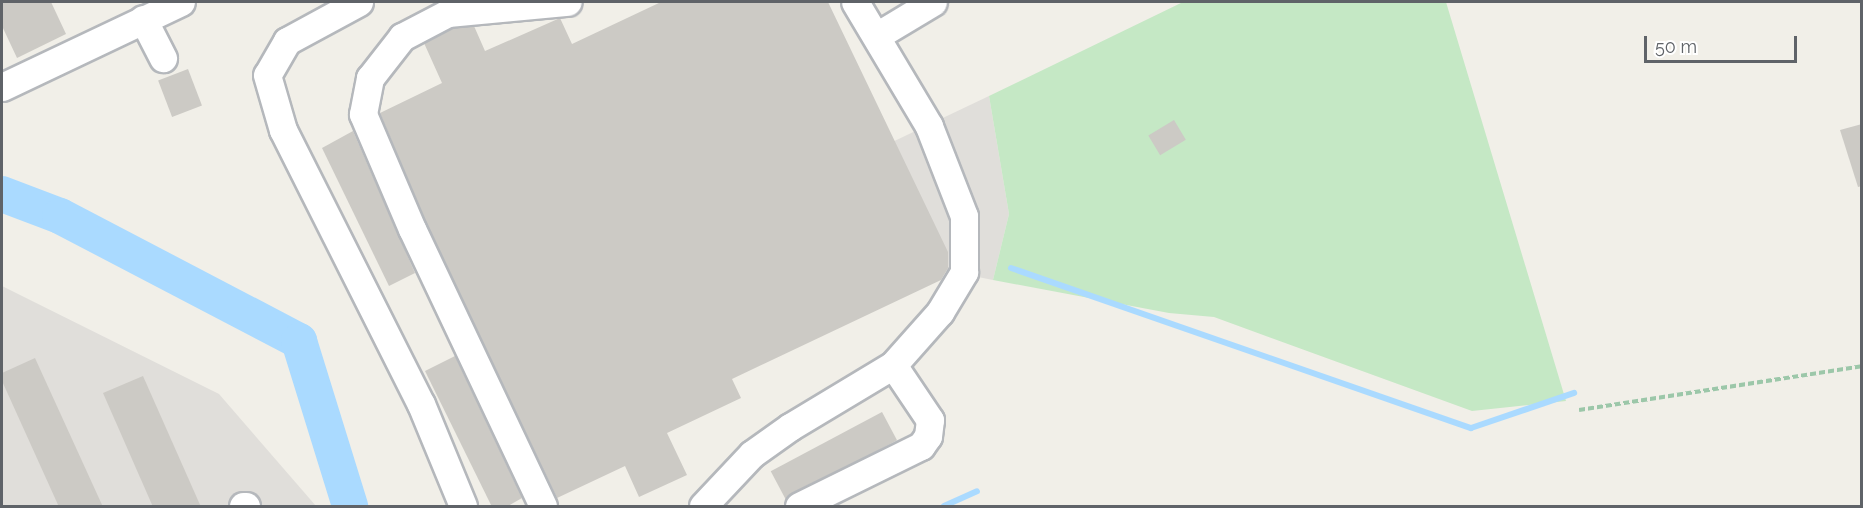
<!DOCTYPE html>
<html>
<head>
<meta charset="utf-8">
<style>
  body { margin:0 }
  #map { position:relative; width:1863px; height:508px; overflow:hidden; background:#f1efe8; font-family:Raleway,sans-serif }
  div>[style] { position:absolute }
  .industrial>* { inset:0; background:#e0deda }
  .green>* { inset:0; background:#c5e8c5 }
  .stream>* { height:6px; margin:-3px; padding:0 3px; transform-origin:3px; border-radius:3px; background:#aadaff }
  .river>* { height:36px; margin:-18px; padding:0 18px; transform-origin:18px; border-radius:18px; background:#aadaff }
  .building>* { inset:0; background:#cccac5; transform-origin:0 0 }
  .path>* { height:4px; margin-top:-2px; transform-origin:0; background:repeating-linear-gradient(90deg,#9cc7a9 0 6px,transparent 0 9px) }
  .roads { filter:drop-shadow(2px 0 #b5b8bc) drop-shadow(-2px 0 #b5b8bc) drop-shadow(0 2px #b5b8bc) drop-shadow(0 -2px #b5b8bc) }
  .minor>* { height:27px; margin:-13.5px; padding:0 13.5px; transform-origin:13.5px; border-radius:13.5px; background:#fff }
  span { translate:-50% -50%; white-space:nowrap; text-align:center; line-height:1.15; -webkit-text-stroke:4.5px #fff; paint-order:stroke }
  .frame { position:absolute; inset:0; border:3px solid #5f6368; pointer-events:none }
  .scale { position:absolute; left:1644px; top:36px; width:153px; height:27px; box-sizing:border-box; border:3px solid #5f6368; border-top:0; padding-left:8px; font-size:18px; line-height:21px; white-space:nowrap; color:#5f6368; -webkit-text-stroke:4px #fff; paint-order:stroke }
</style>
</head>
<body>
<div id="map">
  <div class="industrial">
    <i style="clip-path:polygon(989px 96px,1009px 214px,993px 280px,718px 225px)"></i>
    <i style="clip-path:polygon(2px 286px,219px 394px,316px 506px,2px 506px)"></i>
  </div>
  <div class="green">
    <i style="clip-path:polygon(1183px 2px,1446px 2px,1566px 401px,1472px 411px,1214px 317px,1169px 313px,993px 280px,1009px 214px,989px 96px)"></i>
  </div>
  <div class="stream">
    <i style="left:1011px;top:268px;width:487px;rotate:19.2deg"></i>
    <i style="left:1471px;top:428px;width:109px;rotate:-18.8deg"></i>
    <i style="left:944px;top:506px;width:36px;rotate:-24deg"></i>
  </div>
  <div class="river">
    <i style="left:2px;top:194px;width:62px;rotate:20.8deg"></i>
    <i style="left:60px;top:216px;width:270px;rotate:27.6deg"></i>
    <i style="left:299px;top:341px;width:173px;rotate:72.8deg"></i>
  </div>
  <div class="building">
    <i style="clip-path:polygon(2px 2px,51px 2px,66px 34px,17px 58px,2px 26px)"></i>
    <i style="clip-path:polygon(661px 2px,828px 2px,948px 252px,948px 268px,941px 280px,732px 379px,741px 398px,667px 433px,687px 475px,639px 497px,625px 466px,557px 498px,426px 223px,380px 113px,442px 83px,424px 43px,453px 28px,474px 26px,485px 51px,560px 18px,572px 44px)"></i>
    <i style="left:188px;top:69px;width:39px;height:32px;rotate:69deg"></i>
    <i style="left:1174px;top:120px;width:23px;height:30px;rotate:59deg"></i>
    <i style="clip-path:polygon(1862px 124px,1862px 186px,1858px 187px,1840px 130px)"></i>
    <i style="clip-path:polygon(353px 131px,415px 273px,389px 286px,322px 148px)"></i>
    <i style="clip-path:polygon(455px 356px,522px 498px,506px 507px,492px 507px,425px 371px)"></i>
    <i style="clip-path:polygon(35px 358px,103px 507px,59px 507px,2px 381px,2px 373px)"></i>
    <i style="clip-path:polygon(143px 376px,201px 507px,153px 507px,103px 393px)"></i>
    <i style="left:882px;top:412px;width:32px;height:126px;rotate:62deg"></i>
  </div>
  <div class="path">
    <i style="left:1579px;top:410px;width:286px;rotate:-8.8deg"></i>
  </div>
  <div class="roads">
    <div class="minor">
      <i style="left:359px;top:2px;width:82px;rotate:151.6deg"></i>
      <i style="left:287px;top:41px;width:39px;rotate:120deg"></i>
      <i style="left:267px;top:75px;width:57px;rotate:73.8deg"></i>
      <i style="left:283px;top:130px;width:307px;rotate:63.3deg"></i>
      <i style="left:421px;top:404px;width:110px;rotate:67.6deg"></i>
      <i style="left:143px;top:19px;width:44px;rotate:62.9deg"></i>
      <i style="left:878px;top:35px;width:64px;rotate:-31deg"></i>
      <i style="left:2px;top:87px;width:198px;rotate:-25.4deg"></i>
      <i style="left:243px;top:506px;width:3px"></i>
      <i style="left:543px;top:506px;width:306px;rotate:-115.3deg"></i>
      <i style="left:412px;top:229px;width:125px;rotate:-113.1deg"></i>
      <i style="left:363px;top:114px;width:37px;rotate:-79deg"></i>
      <i style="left:370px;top:78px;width:52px;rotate:-52deg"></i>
      <i style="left:402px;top:37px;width:52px;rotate:-27.6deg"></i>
      <i style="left:448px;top:13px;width:120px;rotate:-5.3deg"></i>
      <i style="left:703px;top:506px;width:71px;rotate:-46.7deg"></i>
      <i style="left:752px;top:454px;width:47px;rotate:-35.4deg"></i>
      <i style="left:790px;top:427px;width:120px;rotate:-31deg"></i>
      <i style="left:893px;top:365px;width:71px;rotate:-48.4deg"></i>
      <i style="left:940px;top:312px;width:47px;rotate:-59deg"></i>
      <i style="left:964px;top:272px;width:56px;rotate:-90deg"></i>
      <i style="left:964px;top:216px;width:97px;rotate:-111.3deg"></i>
      <i style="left:929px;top:126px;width:144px;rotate:-120.8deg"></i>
      <i style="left:799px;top:506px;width:136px;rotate:-26.2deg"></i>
      <i style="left:921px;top:446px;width:12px;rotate:-55deg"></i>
      <i style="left:928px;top:436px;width:16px;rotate:-83deg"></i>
      <i style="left:930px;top:420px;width:66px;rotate:-123.9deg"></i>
    </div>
  </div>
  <div class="frame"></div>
  <div class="scale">50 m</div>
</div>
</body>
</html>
